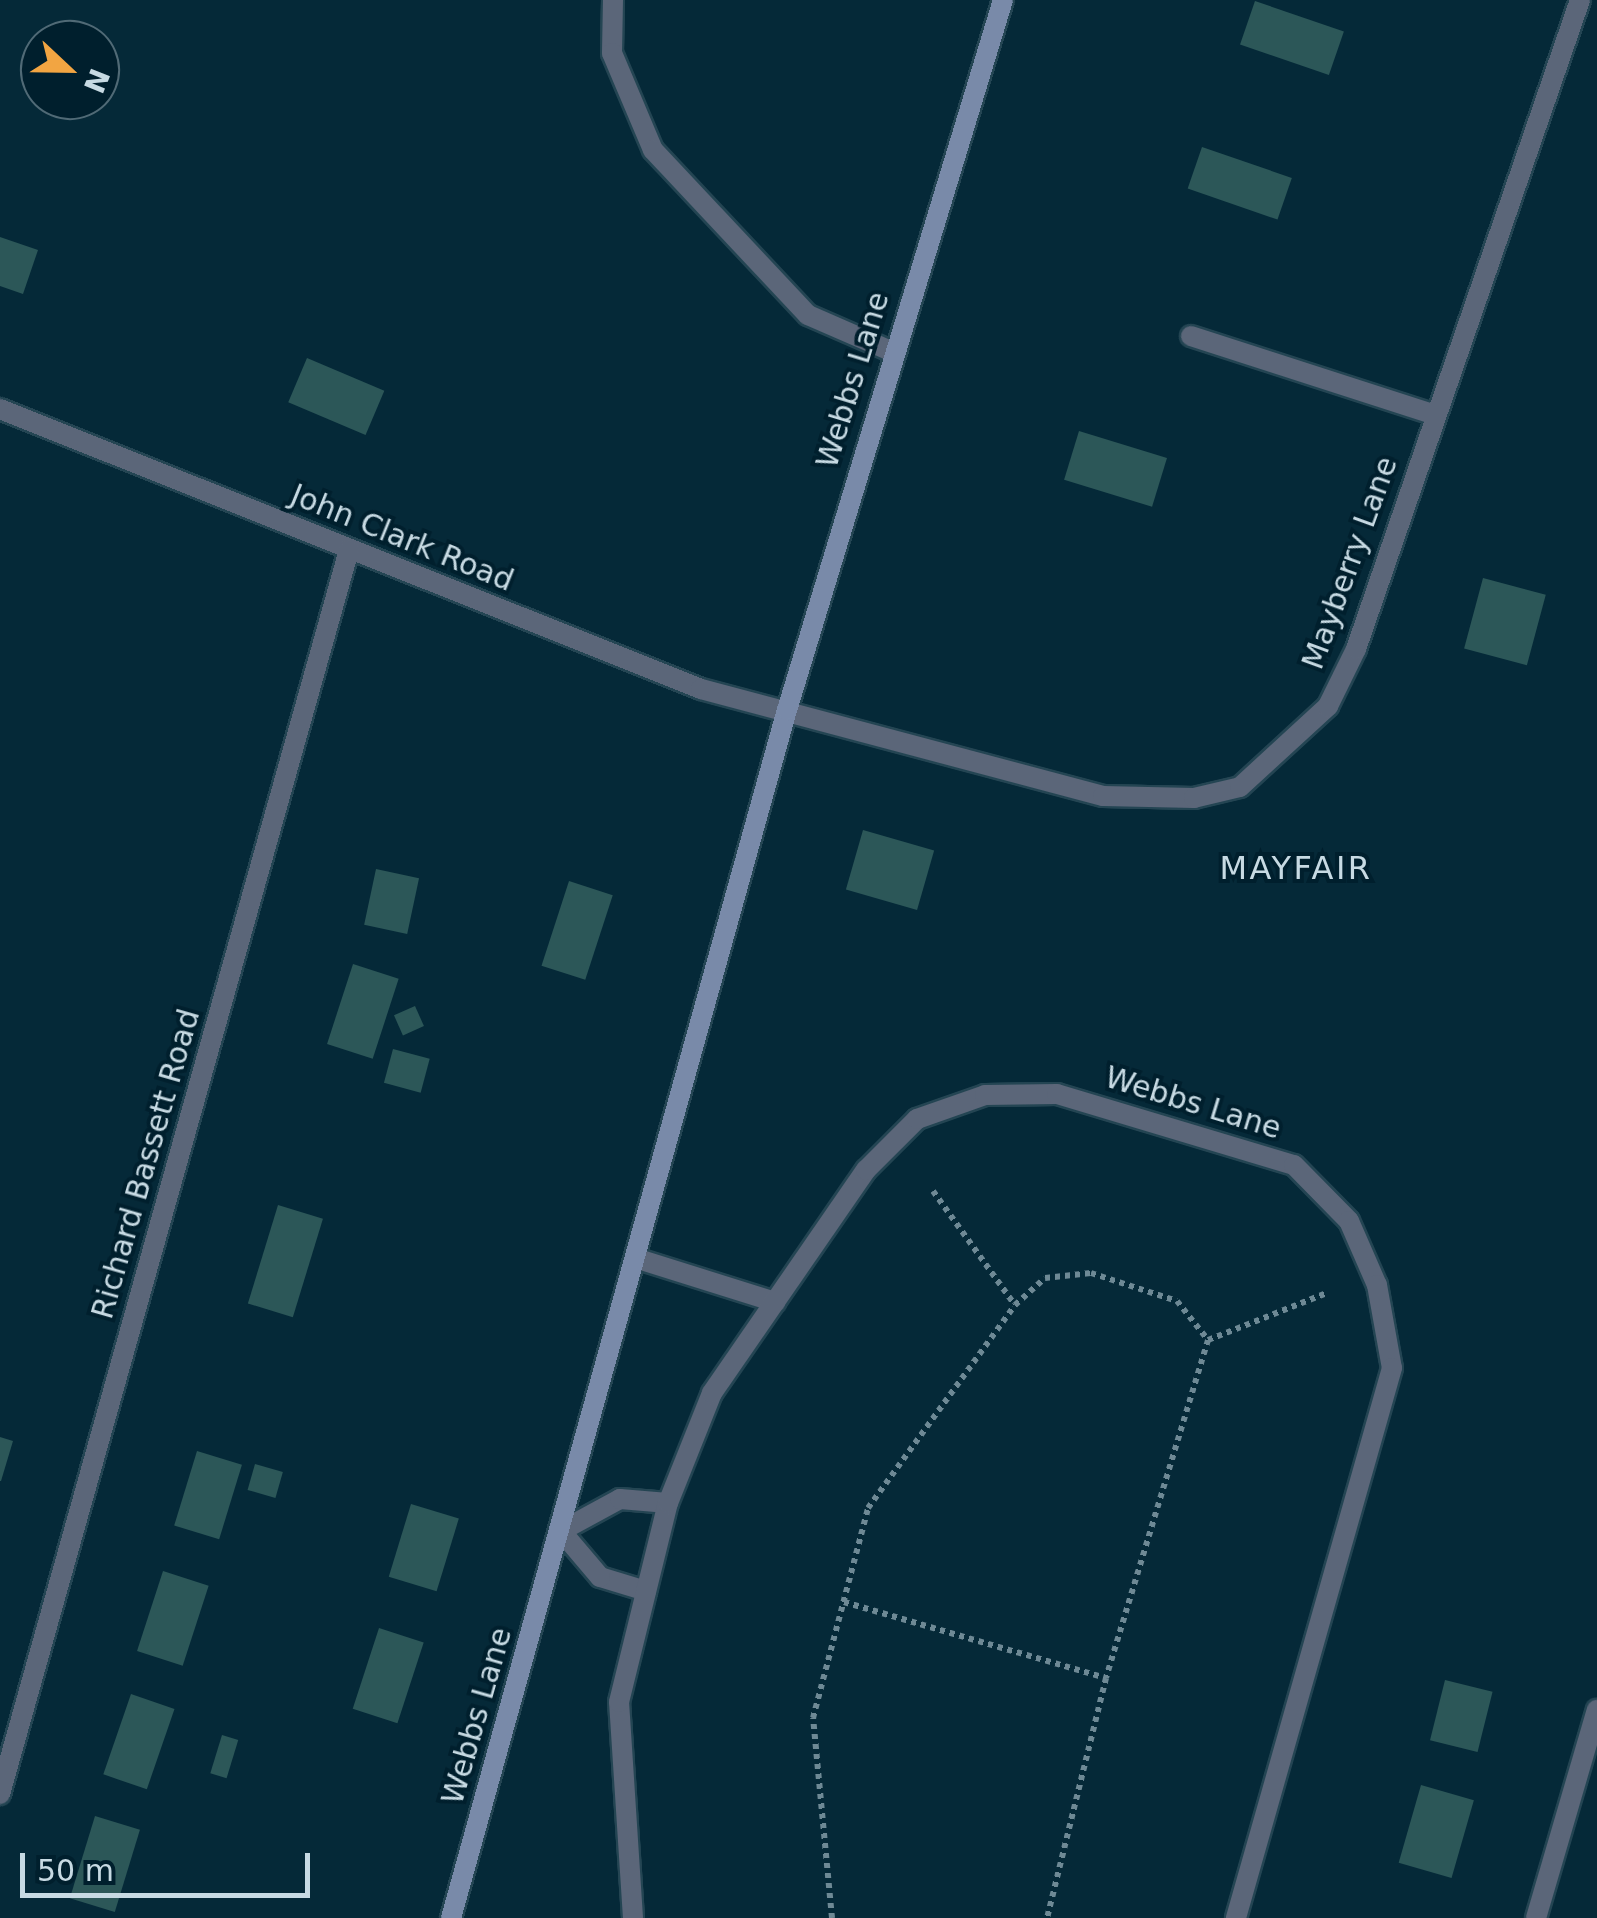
<!DOCTYPE html>
<html>
<head>
<meta charset="utf-8">
<style>
  body { margin:0 }
  #map { position:relative; width:1597px; height:1918px; overflow:hidden; background:#052938; font-family:"DejaVu Sans",sans-serif }
  div>[style] { position:absolute }
  .building>* { inset:0; background:#2c5758; transform-origin:0 0 }
  .path>* { height:6px; margin-top:-3px; transform-origin:0; background:repeating-linear-gradient(90deg,#6e8995 0 5px,transparent 0 10px) }
  .roads { filter:drop-shadow(2px 0 #244553) drop-shadow(-2px 0 #244553) drop-shadow(0 2px #244553) drop-shadow(0 -2px #244553) }
  .lane>* { height:20px; margin:-10px; padding:0 10px; transform-origin:10px; border-radius:10px; background:#5b6679 }
  .street>* { height:20px; margin:-10px; padding:0 10px; transform-origin:10px; border-radius:10px; background:#5b6679 }
  .secondary>* { height:20px; margin:-10px; padding:0 10px; transform-origin:10px; border-radius:10px; background:#798aa9 }
  span { translate:-50% -50%; white-space:nowrap; text-align:center; line-height:1.15; -webkit-text-stroke:8px #001f2d; paint-order:stroke }
  .street-label { font-size:30px; color:#c7dae3 }
  .neighbourhood-label { font-size:32px; color:#c7dae3; letter-spacing:2.5px }
  .north { position:absolute; left:20px; top:20px; width:100px; height:100px; box-sizing:border-box; background:#001f2d; border:2px solid #506a76; border-radius:50%; rotate:112deg; font-size:28px; font-weight:700; line-height:40px; text-align:center; color:#c7dae3 }
  .north::after { content:''; display:block; margin:auto; width:35px; height:45px; background:#f2a542; clip-path:polygon(50% 0,100% 100%,50% 72%,0 100%) }
  .scale { position:absolute; left:20px; top:1853px; width:290px; height:45px; box-sizing:border-box; border:5px solid #c7dae3; border-top:0; padding-left:12px; font-size:30px; line-height:35px; white-space:nowrap; color:#c7dae3; -webkit-text-stroke:8px #001f2d; paint-order:stroke }
</style>
</head>
<body>
<div id="map">
  <div class="building">
    <i style="left:1255px;top:1px;width:94px;height:46px;rotate:19deg"></i>
    <i style="left:1202px;top:147px;width:95px;height:44px;rotate:19deg"></i>
    <i style="clip-path:polygon(0 237px,38px 250px,23px 294px,0 286px)"></i>
    <i style="left:307px;top:358px;width:84px;height:48px;rotate:23deg"></i>
    <i style="left:1079px;top:431px;width:92px;height:51px;rotate:17deg"></i>
    <i style="left:1483px;top:578px;width:65px;height:73px;rotate:15deg"></i>
    <i style="left:863px;top:830px;width:74px;height:62px;rotate:16deg"></i>
    <i style="left:376px;top:869px;width:44px;height:57px;rotate:12deg"></i>
    <i style="left:569px;top:881px;width:46px;height:89px;rotate:18deg"></i>
    <i style="left:353px;top:964px;width:48px;height:84px;rotate:18deg"></i>
    <i style="left:415px;top:1006px;width:22px;height:23px;rotate:66deg"></i>
    <i style="left:393px;top:1049px;width:38px;height:35px;rotate:15deg"></i>
    <i style="left:278px;top:1205px;width:47px;height:103px;rotate:17deg"></i>
    <i style="clip-path:polygon(0 1437px,13px 1441px,1px 1481px,0 1481px)"></i>
    <i style="left:197px;top:1451px;width:47px;height:78px;rotate:17deg"></i>
    <i style="left:255px;top:1464px;width:29px;height:27px;rotate:16deg"></i>
    <i style="left:411px;top:1504px;width:50px;height:76px;rotate:17deg"></i>
    <i style="left:163px;top:1571px;width:48px;height:84px;rotate:18deg"></i>
    <i style="left:379px;top:1628px;width:47px;height:85px;rotate:18deg"></i>
    <i style="left:1445px;top:1680px;width:49px;height:62px;rotate:14deg"></i>
    <i style="left:131px;top:1694px;width:46px;height:85px;rotate:19deg"></i>
    <i style="left:222px;top:1735px;width:17px;height:40px;rotate:17deg"></i>
    <i style="left:1421px;top:1785px;width:55px;height:81px;rotate:16deg"></i>
    <i style="left:95px;top:1816px;width:47px;height:86px;rotate:17deg"></i>
  </div>
  <div class="path">
    <i style="left:933px;top:1191px;width:140px;rotate:54.3deg"></i>
    <i style="left:1208px;top:1340px;width:128px;rotate:-21.6deg"></i>
    <i style="left:844px;top:1602px;width:273px;rotate:16.2deg"></i>
    <i style="left:832px;top:1918px;width:201px;rotate:-95.4deg"></i>
    <i style="left:813px;top:1718px;width:217px;rotate:-75.3deg"></i>
    <i style="left:868px;top:1508px;width:251px;rotate:-54.1deg"></i>
    <i style="left:1015px;top:1305px;width:40px;rotate:-42deg"></i>
    <i style="left:1045px;top:1278px;width:46px;rotate:-6.2deg"></i>
    <i style="left:1091px;top:1273px;width:90px;rotate:18deg"></i>
    <i style="left:1177px;top:1301px;width:50px;rotate:51.5deg"></i>
    <i style="left:1208px;top:1340px;width:353px;rotate:106.8deg"></i>
    <i style="left:1106px;top:1678px;width:247px;rotate:103.8deg"></i>
  </div>
  <div class="roads">
    <div class="lane">
      <i style="left:613px;top:0;width:53px;rotate:91.1deg"></i>
      <i style="left:612px;top:53px;width:105px;rotate:67.1deg"></i>
      <i style="left:653px;top:150px;width:226px;rotate:46.8deg"></i>
      <i style="left:808px;top:315px;width:93px;rotate:23.5deg"></i>
    </div>
    <div class="street">
      <i style="left:1191px;top:336px;width:256px;rotate:17.9deg"></i>
      <i style="left:0;top:409px;width:755px;rotate:21.77deg"></i>
      <i style="left:701px;top:689px;width:416px;rotate:14.9deg"></i>
      <i style="left:1103px;top:796px;width:91px;rotate:1.3deg"></i>
      <i style="left:1194px;top:798px;width:47px;rotate:-13.4deg"></i>
      <i style="left:1240px;top:787px;width:120px;rotate:-42.6deg"></i>
      <i style="left:1328px;top:706px;width:64px;rotate:-63.8deg"></i>
      <i style="left:1356px;top:649px;width:687px;rotate:-70.96deg"></i>
      <i style="left:635px;top:1258px;width:147px;rotate:17.4deg"></i>
      <i style="left:646px;top:1591px;width:48px;rotate:-163.1deg"></i>
      <i style="left:600px;top:1577px;width:60px;rotate:-130.3deg"></i>
      <i style="left:561px;top:1531px;width:67px;rotate:-28.5deg"></i>
      <i style="left:620px;top:1499px;width:48px;rotate:4.8deg"></i>
      <i style="left:0;top:1794px;width:1292px;rotate:-74.33deg"></i>
      <i style="left:633px;top:1918px;width:216px;rotate:-93.7deg"></i>
      <i style="left:619px;top:1702px;width:205px;rotate:-76.2deg"></i>
      <i style="left:668px;top:1503px;width:118px;rotate:-68.2deg"></i>
      <i style="left:712px;top:1393px;width:271px;rotate:-55.4deg"></i>
      <i style="left:866px;top:1170px;width:72px;rotate:-45deg"></i>
      <i style="left:917px;top:1119px;width:72px;rotate:-19.4deg"></i>
      <i style="left:985px;top:1095px;width:72px;rotate:-0.8deg"></i>
      <i style="left:1057px;top:1094px;width:247px;rotate:16.7deg"></i>
      <i style="left:1294px;top:1165px;width:78px;rotate:45.5deg"></i>
      <i style="left:1349px;top:1221px;width:70px;rotate:66.4deg"></i>
      <i style="left:1377px;top:1285px;width:84px;rotate:79.8deg"></i>
      <i style="left:1392px;top:1368px;width:572px;rotate:105.84deg"></i>
      <i style="left:1536px;top:1918px;width:217px;rotate:-73.7deg"></i>
    </div>
    <div class="secondary">
      <i style="left:451px;top:1918px;width:1254px;rotate:-74.46deg"></i>
      <i style="left:787px;top:710px;width:742px;rotate:-73.08deg"></i>
    </div>
  </div>
  <div class="street-label">
    <span style="left:853px;top:380px;rotate:-73deg">Webbs Lane</span>
    <span style="left:402px;top:538px;rotate:22deg">John Clark Road</span>
    <span style="left:1350px;top:563px;rotate:-70deg">Mayberry Lane</span>
    <span style="left:1193px;top:1103px;rotate:17deg">Webbs Lane</span>
    <span style="left:146px;top:1164px;rotate:-74deg">Richard Bassett Road</span>
    <span style="left:477px;top:1716px;rotate:-74deg">Webbs Lane</span>
  </div>
  <div class="neighbourhood-label">
    <span style="left:1296px;top:868px">MAYFAIR</span>
  </div>
  <div class="north">N</div>
  <div class="scale">50 m</div>
</div>
</body>
</html>
